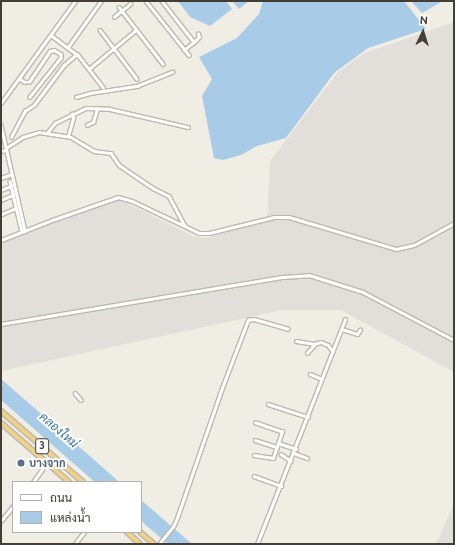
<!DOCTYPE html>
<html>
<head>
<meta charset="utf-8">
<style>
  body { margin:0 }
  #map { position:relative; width:455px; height:545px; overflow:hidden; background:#f0ede5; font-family:Ubuntu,Sarabun,sans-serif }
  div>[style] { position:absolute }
  .industrial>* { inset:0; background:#e2dfda }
  .water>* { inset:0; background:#a8cce7 }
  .roads { filter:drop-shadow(1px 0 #bdb8ac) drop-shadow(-1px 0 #bdb8ac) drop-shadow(0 1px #bdb8ac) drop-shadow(0 -1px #bdb8ac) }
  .minor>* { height:2.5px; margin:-1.25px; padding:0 1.25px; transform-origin:1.25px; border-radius:1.25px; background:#fff }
  .tertiary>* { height:3px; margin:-1.5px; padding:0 1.5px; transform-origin:1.5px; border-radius:1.5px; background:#fff }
  .trunk>* { height:4px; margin:-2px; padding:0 2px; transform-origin:2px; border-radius:2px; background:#f0d188 }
  .dots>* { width:11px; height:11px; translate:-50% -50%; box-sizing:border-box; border:2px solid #fff; border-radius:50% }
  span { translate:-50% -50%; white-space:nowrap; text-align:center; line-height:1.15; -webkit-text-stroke:4px #fff; paint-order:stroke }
  .shield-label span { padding:1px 3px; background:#fff; border:1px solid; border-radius:3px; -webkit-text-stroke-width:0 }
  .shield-label { font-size:10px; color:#423d35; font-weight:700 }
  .service-label { font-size:11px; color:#4e5e75; font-weight:700 }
  .left { translate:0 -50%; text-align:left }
  .water-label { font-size:12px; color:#3c74a1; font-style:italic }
  .frame { position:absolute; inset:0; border:2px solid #423d35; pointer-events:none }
  .legend { position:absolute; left:12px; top:481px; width:130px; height:52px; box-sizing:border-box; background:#fff; border:1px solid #b3b1ae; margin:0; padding:5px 7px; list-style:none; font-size:12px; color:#423d35 }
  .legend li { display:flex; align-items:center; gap:8px; height:20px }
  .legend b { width:20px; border:1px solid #b3b1ae }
  .north { position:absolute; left:403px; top:12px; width:40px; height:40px; -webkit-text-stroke:3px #fff; paint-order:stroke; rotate:4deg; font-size:11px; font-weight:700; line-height:16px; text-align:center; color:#423d35 }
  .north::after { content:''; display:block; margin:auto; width:14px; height:18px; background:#423d35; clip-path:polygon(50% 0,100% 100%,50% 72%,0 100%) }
</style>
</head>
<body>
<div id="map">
  <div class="industrial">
    <i style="clip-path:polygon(454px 22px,454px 372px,341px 310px,282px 310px,1px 371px,1px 242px,113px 200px,123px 201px,193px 236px,205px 238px,267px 222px,270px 161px,338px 72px,365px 53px)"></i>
    <i style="clip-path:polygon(454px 503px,454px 544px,436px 544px)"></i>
  </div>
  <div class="water">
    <i style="clip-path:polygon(178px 1px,226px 1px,232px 9px,210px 26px,190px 17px)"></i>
    <i style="clip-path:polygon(232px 1px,249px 1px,239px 9px)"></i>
    <i style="clip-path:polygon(263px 1px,404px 1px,426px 29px,368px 48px,334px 73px,286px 138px,257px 146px,241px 155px,223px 160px,214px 158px,202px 96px,212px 79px,199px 57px,237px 38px,259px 14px)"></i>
    <i style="clip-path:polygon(411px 1px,440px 1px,441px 2px,422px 13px)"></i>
    <i style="clip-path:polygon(1px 379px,100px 465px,119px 482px,95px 482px,89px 477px,1px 400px)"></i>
    <i style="clip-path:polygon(141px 500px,192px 544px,168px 544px,141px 521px)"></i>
  </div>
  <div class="roads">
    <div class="minor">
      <i style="left:146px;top:1px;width:69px;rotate:51.5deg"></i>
      <i style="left:162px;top:1px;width:52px;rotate:52deg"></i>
      <i style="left:194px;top:42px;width:7px;rotate:-45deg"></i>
      <i style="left:199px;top:37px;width:3px;rotate:-108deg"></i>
      <i style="left:119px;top:7px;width:72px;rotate:52.3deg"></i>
      <i style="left:114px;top:17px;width:21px;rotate:-39deg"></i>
      <i style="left:100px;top:30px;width:61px;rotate:52.9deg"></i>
      <i style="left:51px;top:35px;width:34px;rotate:37deg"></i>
      <i style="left:78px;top:55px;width:41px;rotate:52deg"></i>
      <i style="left:68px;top:47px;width:57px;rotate:-54.3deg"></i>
      <i style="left:184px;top:50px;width:13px;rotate:-39deg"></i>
      <i style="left:89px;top:69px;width:61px;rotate:-39.7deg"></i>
      <i style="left:19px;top:78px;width:7px;rotate:34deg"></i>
      <i style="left:25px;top:82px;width:4px"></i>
      <i style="left:29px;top:82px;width:37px;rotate:-56deg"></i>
      <i style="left:50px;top:51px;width:4px;rotate:-14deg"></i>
      <i style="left:54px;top:50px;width:8px;rotate:30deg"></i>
      <i style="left:61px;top:54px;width:4px;rotate:90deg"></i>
      <i style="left:61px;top:58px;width:50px;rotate:128.5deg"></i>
      <i style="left:76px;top:97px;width:15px;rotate:-16deg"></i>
      <i style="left:90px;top:93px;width:48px;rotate:-8.5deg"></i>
      <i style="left:137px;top:86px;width:38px;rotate:-22deg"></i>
      <i style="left:1px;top:103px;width:126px;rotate:-54deg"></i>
      <i style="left:1px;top:125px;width:109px;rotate:77.2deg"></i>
      <i style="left:87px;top:125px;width:7px;rotate:-27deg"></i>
      <i style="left:93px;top:122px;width:14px;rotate:-73deg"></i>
      <i style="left:47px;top:133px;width:13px;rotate:-51deg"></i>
      <i style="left:55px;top:123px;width:34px;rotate:-26deg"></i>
      <i style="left:86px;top:108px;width:24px;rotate:2deg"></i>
      <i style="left:110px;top:109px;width:80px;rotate:13deg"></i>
      <i style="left:68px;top:136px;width:19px;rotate:-74deg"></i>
      <i style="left:73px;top:118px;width:4px;rotate:-104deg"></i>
      <i style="left:11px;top:137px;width:30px;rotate:-62deg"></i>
      <i style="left:25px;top:111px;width:11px;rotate:-34deg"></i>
      <i style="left:34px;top:105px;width:50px;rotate:-53.1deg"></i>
      <i style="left:64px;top:65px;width:17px;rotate:-40deg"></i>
      <i style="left:6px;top:148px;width:20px;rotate:-33deg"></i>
      <i style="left:23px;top:137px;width:17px;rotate:-17deg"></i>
      <i style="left:39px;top:132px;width:32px;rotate:9deg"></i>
      <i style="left:71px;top:137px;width:27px;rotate:31deg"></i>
      <i style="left:94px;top:151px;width:17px;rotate:7deg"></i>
      <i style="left:111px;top:153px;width:14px;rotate:56deg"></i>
      <i style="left:119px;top:165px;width:41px;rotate:34.1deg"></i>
      <i style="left:153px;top:188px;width:18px;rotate:27deg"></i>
      <i style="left:169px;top:196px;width:34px;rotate:62deg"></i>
      <i style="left:1px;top:151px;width:5px;rotate:-11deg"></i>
      <i style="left:1px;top:178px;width:9px;rotate:-21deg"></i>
      <i style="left:10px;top:181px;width:52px;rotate:76.8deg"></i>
      <i style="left:1px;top:190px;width:11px;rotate:-22deg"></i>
      <i style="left:1px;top:200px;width:13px;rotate:-23deg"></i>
      <i style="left:2px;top:214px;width:15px;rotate:-23deg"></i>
      <i style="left:1px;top:324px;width:286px;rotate:-9.5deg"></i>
      <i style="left:283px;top:277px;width:26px;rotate:-4deg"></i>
      <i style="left:309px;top:275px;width:57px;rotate:17.5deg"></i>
      <i style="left:363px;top:292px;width:103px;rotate:27.8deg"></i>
      <i style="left:342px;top:329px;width:16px;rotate:18deg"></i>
      <i style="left:357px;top:334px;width:5px;rotate:-53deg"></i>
      <i style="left:296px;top:341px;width:18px;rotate:9deg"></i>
      <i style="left:314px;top:344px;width:7px;rotate:-16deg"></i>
      <i style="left:321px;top:342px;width:8px;rotate:23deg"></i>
      <i style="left:328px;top:345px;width:8px;rotate:50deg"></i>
      <i style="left:307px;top:353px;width:11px;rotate:-49deg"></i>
      <i style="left:310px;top:374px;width:13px;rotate:23deg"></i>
      <i style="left:75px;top:393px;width:9px;rotate:49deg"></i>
      <i style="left:268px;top:404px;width:42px;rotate:18deg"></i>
      <i style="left:255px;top:440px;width:23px;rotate:18deg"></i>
      <i style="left:278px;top:443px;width:19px;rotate:18deg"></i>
      <i style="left:294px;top:453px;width:14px;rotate:21deg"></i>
      <i style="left:281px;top:454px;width:12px;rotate:35deg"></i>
      <i style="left:254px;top:455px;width:19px;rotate:9deg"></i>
      <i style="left:273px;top:458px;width:28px;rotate:-71deg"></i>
      <i style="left:282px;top:432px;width:28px;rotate:-161deg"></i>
      <i style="left:254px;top:476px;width:29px;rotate:20deg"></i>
      <i style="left:33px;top:482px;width:24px;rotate:-54deg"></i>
      <i style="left:1px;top:521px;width:19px;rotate:-51deg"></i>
      <i style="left:75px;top:544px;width:15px;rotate:-53deg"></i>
      <i style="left:159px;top:544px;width:22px;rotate:-51deg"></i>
      <i style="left:173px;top:527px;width:10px;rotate:-66deg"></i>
      <i style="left:177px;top:518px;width:138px;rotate:-70.9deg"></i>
      <i style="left:222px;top:388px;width:73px;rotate:-69.1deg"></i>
      <i style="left:248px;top:320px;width:6px;rotate:-9deg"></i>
      <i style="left:254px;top:319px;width:35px;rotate:16deg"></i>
      <i style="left:257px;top:544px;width:241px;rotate:-68.6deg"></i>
    </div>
    <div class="tertiary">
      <i style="left:1px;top:240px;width:58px;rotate:-21.3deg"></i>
      <i style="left:55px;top:219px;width:67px;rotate:-19.2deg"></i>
      <i style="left:118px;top:197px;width:15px;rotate:16deg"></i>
      <i style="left:132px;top:201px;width:74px;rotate:25.5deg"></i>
      <i style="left:199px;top:233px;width:10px"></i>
      <i style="left:209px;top:233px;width:67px;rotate:-13.8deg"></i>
      <i style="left:274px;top:217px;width:15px"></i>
      <i style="left:289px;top:217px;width:112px;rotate:16.7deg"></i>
      <i style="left:396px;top:249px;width:18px;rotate:-13deg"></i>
      <i style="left:414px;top:245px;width:46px;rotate:-28.8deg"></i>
    </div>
    <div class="trunk">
      <i style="left:1px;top:411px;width:108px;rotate:40.9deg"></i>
      <i style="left:1px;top:423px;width:90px;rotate:40.9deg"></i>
      <i style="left:127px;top:532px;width:18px;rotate:43deg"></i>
      <i style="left:140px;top:532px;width:18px;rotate:41deg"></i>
    </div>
  </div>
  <div class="dots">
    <i style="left:21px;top:463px;background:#5c6f8a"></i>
  </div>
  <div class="shield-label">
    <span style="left:42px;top:446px">3</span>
  </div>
  <div class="service-label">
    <span class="left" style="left:29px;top:463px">บางจาก</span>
  </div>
  <div class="water-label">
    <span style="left:59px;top:430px;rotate:41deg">คลองใหม่</span>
  </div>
  <div class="frame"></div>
  <ul class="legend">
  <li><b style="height:5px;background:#fff"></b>ถนน</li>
  <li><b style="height:11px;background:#a8cce7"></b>แหล่งน้ำ</li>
  </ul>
  <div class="north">N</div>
</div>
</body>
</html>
